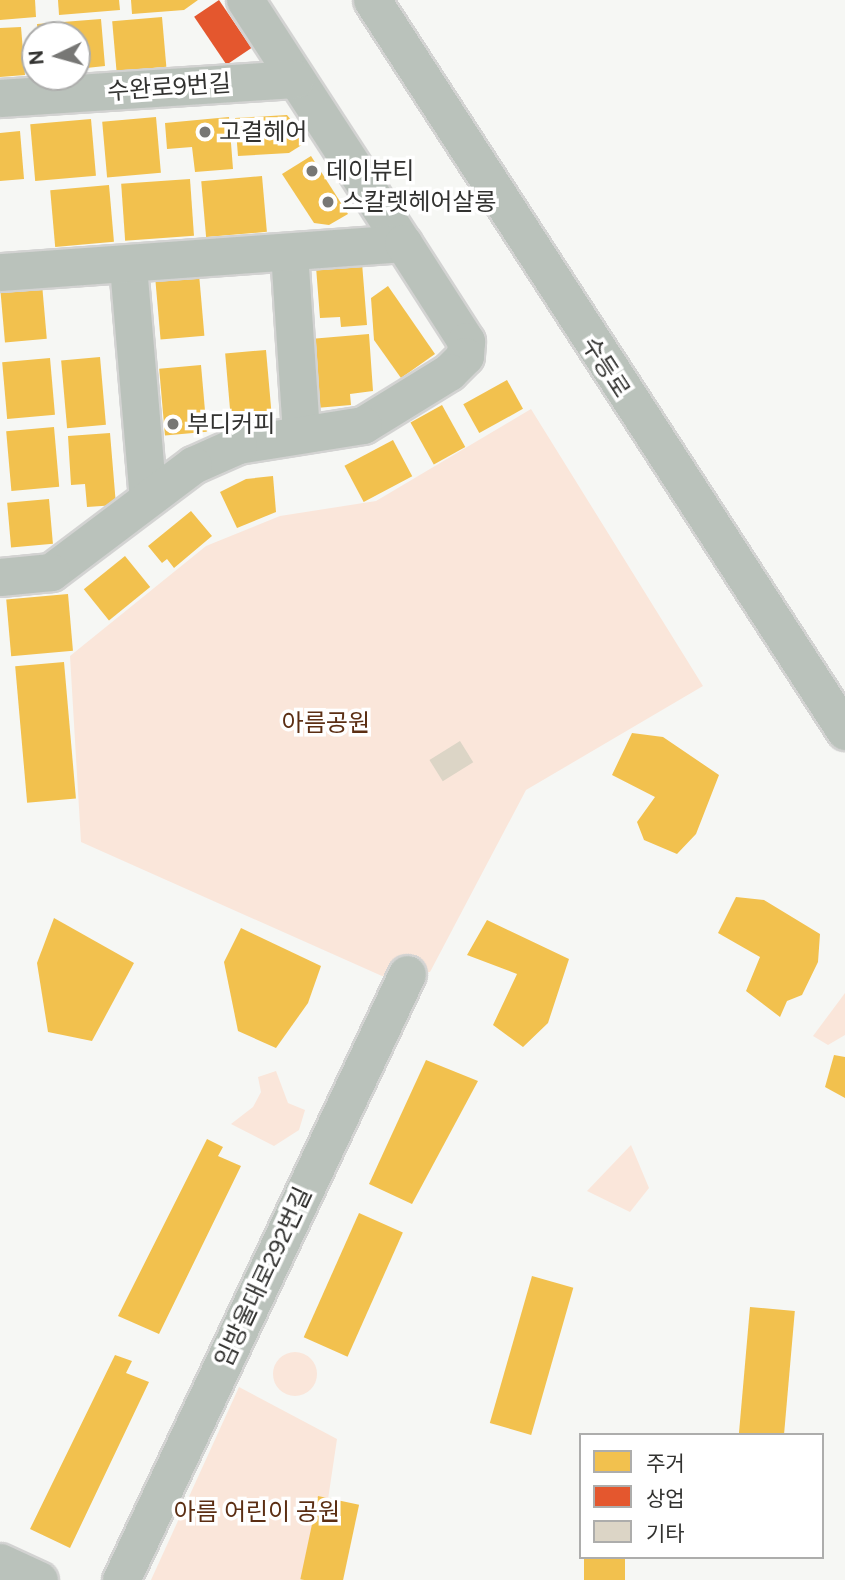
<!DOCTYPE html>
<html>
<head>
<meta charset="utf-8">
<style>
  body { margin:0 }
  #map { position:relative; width:845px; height:1580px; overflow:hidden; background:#f6f7f4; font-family:Figtree,"Noto Sans KR",sans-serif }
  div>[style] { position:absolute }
  .green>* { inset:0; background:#fae6da }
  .round { border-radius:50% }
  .homes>* { inset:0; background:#f2c14e; transform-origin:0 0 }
  .shops>* { inset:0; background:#e4572e; transform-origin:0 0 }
  .building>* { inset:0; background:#dcd5c6; transform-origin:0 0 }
  .roads { filter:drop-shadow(2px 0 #d3d3d2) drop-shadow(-2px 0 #d3d3d2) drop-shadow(0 2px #d3d3d2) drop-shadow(0 -2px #d3d3d2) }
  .minor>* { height:37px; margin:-18.5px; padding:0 18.5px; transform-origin:18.5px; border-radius:18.5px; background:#bac2bb }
  .dots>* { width:19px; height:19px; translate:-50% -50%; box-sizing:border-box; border:4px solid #fff; border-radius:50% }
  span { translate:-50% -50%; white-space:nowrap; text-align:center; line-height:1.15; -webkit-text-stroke:7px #fff; paint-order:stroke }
  .street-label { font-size:24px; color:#323230 }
  .poi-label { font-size:24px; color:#323230 }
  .left { translate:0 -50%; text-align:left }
  .park-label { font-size:24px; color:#5b2e13 }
  .legend { position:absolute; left:579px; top:1433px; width:245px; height:126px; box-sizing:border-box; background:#fff; border:2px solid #adadac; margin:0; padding:9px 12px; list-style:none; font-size:21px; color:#323230 }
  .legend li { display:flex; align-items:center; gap:14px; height:35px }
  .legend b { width:35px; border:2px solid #adadac }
  .north { position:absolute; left:21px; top:21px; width:70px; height:70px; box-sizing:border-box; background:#fff; border:2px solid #adadac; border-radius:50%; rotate:265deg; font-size:19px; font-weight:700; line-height:28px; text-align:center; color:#323230 }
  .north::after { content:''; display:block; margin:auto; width:24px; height:32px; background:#777775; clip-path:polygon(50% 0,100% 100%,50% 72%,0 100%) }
</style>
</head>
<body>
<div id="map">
  <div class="green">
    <i style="clip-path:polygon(531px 409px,703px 686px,526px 790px,430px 972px,382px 976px,81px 842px,70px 656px,206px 546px,280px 516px,376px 501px)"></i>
    <i style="clip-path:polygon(845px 993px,845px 1035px,828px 1045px,813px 1036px)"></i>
    <i style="clip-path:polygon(276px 1071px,288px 1103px,305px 1110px,299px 1130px,274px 1146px,231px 1124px,253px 1107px,261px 1092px,258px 1077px)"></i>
    <i style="clip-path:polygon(631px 1145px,649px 1188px,630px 1212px,587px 1191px)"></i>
    <i class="round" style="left:273px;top:1352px;width:44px;height:44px"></i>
    <i style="clip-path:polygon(239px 1387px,337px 1439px,316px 1580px,151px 1580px)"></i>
  </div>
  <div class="homes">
    <i style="clip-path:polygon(0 0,35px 0,36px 17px,0 20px)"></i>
    <i style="clip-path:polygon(58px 0,119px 0,120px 10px,59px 15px)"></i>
    <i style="clip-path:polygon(131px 0,198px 0,184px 10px,132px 14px)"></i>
    <i style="left:162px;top:17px;width:50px;height:50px;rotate:85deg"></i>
    <i style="clip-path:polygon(101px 19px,105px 66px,77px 69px,77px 35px,38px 35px,37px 24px)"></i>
    <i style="clip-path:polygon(21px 27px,25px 75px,0 77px,0 28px)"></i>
    <i style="clip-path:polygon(287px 115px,308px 141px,289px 153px,238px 156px,235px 118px)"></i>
    <i style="left:156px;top:117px;width:56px;height:54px;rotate:85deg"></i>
    <i style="clip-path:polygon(229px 117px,233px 169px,195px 172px,192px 147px,167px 149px,165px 123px)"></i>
    <i style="left:91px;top:119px;width:57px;height:61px;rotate:85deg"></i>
    <i style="clip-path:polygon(20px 131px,24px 179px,0 181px,0 133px)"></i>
    <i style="clip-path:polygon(311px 156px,348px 214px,329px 225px,314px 223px,282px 174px)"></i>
    <i style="left:262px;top:176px;width:56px;height:61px;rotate:85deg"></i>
    <i style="left:190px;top:179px;width:57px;height:69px;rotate:86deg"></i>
    <i style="left:109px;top:185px;width:57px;height:59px;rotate:85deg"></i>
    <i style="clip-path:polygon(362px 263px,367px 325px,341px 327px,340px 317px,320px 318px,316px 267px)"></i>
    <i style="left:199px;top:274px;width:62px;height:44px;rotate:85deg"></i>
    <i style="left:42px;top:284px;width:55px;height:42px;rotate:85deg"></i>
    <i style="clip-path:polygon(388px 286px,435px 354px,401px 378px,374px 340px,371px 298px)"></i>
    <i style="clip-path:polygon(369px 334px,373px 391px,350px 394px,351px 405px,316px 408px,310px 339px)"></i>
    <i style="left:266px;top:350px;width:63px;height:41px;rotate:85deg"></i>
    <i style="left:100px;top:357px;width:68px;height:39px;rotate:85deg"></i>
    <i style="left:50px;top:358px;width:57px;height:48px;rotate:85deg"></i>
    <i style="left:201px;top:365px;width:67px;height:42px;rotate:85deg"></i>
    <i style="left:507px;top:380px;width:33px;height:50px;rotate:61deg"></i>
    <i style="left:442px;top:405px;width:48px;height:36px;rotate:61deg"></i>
    <i style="left:54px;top:427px;width:60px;height:48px;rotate:85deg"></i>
    <i style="clip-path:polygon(110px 433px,116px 505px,87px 507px,85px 484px,71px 485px,68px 436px)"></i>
    <i style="left:393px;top:440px;width:41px;height:55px;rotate:62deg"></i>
    <i style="clip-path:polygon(273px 476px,276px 512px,237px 528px,220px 492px,246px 479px)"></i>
    <i style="left:49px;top:499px;width:45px;height:42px;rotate:85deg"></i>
    <i style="clip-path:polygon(191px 511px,212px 536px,174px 568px,167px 559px,162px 563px,148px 546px)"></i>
    <i style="left:125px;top:556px;width:40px;height:53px;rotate:51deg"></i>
    <i style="left:68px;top:594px;width:57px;height:62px;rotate:85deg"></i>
    <i style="left:64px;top:662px;width:137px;height:49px;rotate:85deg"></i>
    <i style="clip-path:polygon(632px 733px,663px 737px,719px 775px,696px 834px,677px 854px,644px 840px,637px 822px,655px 797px,612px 775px)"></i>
    <i style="clip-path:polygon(736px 897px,764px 900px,820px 934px,818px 962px,802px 995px,787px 1001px,780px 1017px,746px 991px,760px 957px,718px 933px)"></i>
    <i style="clip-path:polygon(54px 918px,134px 963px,92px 1041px,48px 1032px,37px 963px)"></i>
    <i style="clip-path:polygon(487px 920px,569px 959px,548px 1023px,523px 1047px,493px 1025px,517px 974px,467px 955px)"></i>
    <i style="clip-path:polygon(241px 928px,321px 966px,308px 1003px,276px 1048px,238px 1031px,224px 962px)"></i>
    <i style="clip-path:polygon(834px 1055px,845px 1057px,845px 1098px,825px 1087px)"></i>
    <i style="clip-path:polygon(426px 1060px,478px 1081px,412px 1204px,369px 1184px)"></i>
    <i style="clip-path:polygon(207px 1139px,223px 1147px,218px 1156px,241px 1166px,159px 1334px,118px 1316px)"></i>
    <i style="left:359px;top:1213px;width:48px;height:136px;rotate:24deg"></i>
    <i style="left:532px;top:1276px;width:43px;height:153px;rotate:16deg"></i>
    <i style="left:750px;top:1307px;width:45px;height:128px;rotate:5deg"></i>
    <i style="clip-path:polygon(115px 1355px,132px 1361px,126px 1373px,149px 1382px,70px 1548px,30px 1529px)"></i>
    <i style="left:318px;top:1496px;width:42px;height:85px;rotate:12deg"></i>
    <i style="left:584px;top:1557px;width:41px;height:23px"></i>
  </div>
  <div class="shops">
    <i style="left:219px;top:0;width:58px;height:30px;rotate:56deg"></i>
  </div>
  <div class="building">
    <i style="left:460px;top:741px;width:25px;height:36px;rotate:58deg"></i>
  </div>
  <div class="roads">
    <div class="minor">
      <i style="left:245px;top:0;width:290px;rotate:57deg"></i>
      <i style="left:372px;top:0;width:871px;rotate:57.09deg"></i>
      <i style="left:0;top:98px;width:296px;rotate:-3.7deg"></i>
      <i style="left:289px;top:252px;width:179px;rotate:86.2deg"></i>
      <i style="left:128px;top:266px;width:232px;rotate:85.1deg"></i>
      <i style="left:0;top:272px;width:404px;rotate:-4.1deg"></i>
      <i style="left:403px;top:243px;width:117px;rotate:57.3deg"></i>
      <i style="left:466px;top:341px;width:15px;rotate:94deg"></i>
      <i style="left:465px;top:356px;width:23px;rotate:135deg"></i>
      <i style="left:449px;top:372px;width:101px;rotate:148.4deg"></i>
      <i style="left:363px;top:425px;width:127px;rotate:170.9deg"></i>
      <i style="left:238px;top:445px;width:49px;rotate:156deg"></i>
      <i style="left:193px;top:465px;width:178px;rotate:143deg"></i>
      <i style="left:51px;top:572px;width:51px;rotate:174.4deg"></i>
      <i style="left:0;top:1562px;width:43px;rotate:24.8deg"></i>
      <i style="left:121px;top:1580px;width:670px;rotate:-64.74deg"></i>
    </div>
  </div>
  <div class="dots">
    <i style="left:205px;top:132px;background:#777775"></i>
    <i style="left:312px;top:171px;background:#777775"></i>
    <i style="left:328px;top:202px;background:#777775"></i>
    <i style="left:173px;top:424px;background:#777775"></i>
  </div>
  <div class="street-label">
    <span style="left:169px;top:87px;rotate:-4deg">수완로9번길</span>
    <span style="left:606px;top:367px;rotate:57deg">수등로</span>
    <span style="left:263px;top:1277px;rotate:-65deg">임방울대로292번길</span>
  </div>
  <div class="poi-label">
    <span class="left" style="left:219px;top:132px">고결헤어</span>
    <span class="left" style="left:326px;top:171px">데이뷰티</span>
    <span class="left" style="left:342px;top:202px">스칼렛헤어살롱</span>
    <span class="left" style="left:187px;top:424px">부디커피</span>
  </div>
  <div class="park-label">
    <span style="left:326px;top:723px">아름공원</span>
    <span style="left:257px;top:1512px">아름 어린이 공원</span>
  </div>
  <ul class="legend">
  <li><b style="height:19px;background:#f2c14e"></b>주거</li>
  <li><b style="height:19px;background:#e4572e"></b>상업</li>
  <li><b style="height:19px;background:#dcd5c6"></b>기타</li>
  </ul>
  <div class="north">N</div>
</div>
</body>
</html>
